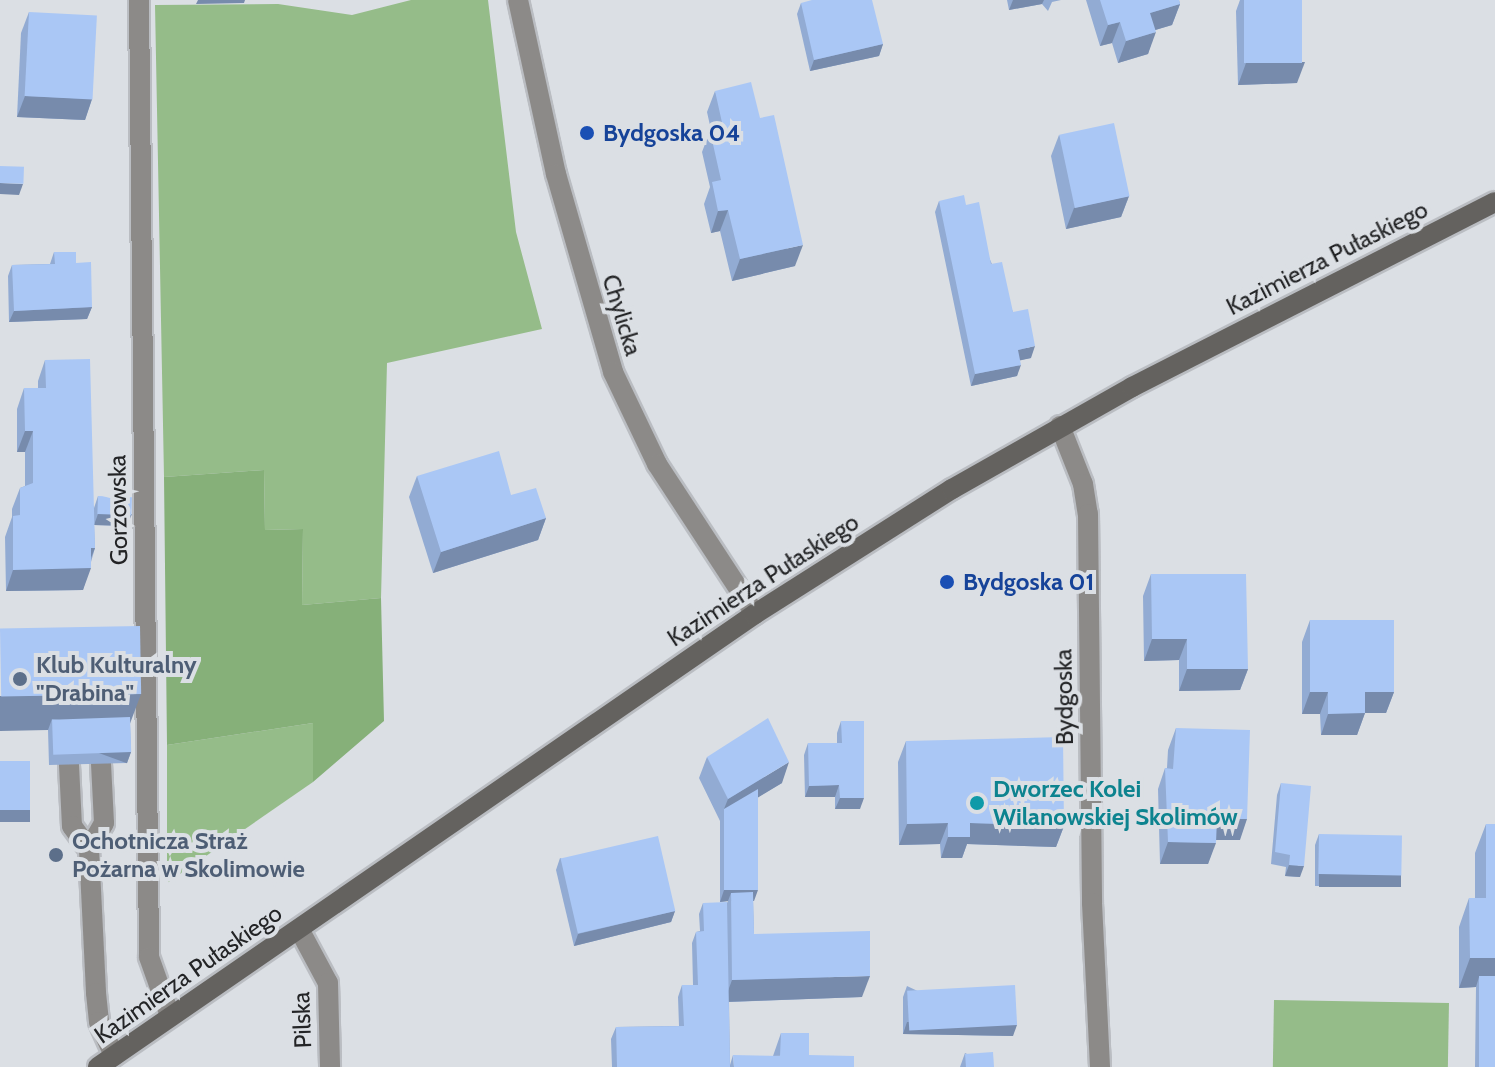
<!DOCTYPE html>
<html>
<head>
<meta charset="utf-8">
<style>
  body { margin:0 }
  #map { position:relative; width:1495px; height:1067px; overflow:hidden; background:#dbdfe4; font-family:Cabin,sans-serif }
  div>[style] { position:absolute }
  .green>* { inset:0; background:#95bc89; transform-origin:0 0 }
  .forest>* { inset:0; background:#86b079 }
  .roads { filter:drop-shadow(2px 0 #babdc2) drop-shadow(-2px 0 #babdc2) drop-shadow(0 2px #babdc2) drop-shadow(0 -2px #babdc2) }
  .lane>* { height:20px; margin:-10px; padding:0 10px; transform-origin:10px; border-radius:10px; background:#8c8a88 }
  .street>* { height:20px; margin:-10px; padding:0 10px; transform-origin:10px; border-radius:10px; background:#8c8a88 }
  .secondary>* { height:20px; margin:-10px; padding:0 10px; transform-origin:10px; border-radius:10px; background:#64625f }
  .wall>* { inset:0; background:#92abd3 }
  .shaded-wall>* { inset:0; background:#778bac; transform-origin:0 0 }
  .building>* { inset:0; background:#aac7f5; transform-origin:0 0 }
  .dots>* { width:22px; height:22px; translate:-50% -50%; box-sizing:border-box; border:4px solid #dbdfe4; border-radius:50% }
  span { translate:-50% -50%; white-space:nowrap; text-align:center; line-height:1.15; -webkit-text-stroke:8px #dbdfe4; paint-order:stroke }
  .transit-label { font-size:24px; color:#164399; font-weight:700 }
  .left { translate:0 -50%; text-align:left }
  .street-label { font-size:24px; color:#232426 }
  .service-label { font-size:24px; color:#4e5e75; font-weight:700 }
  .culture-label { font-size:24px; color:#0d838f; font-weight:700 }
</style>
</head>
<body>
<div id="map">
  <div class="green">
    <i style="clip-path:polygon(411px 0,488px 0,516px 232px,542px 329px,387px 363px,381px 598px,302px 605px,303px 529px,265px 530px,264px 470px,164px 477px,155px 5px,278px 4px,352px 15px)"></i>
    <i style="clip-path:polygon(313px 723px,313px 782px,167px 883px,167px 745px)"></i>
    <i style="left:1274px;top:1000px;width:175px;height:67px;rotate:1deg"></i>
  </div>
  <div class="forest">
    <i style="clip-path:polygon(264px 470px,265px 530px,303px 529px,302px 605px,381px 598px,384px 721px,313px 782px,313px 723px,167px 745px,164px 477px)"></i>
  </div>
  <div class="roads">
    <div class="lane">
      <i style="left:69px;top:765px;width:61px;rotate:87.2deg"></i>
      <i style="left:72px;top:826px;width:29px;rotate:54deg"></i>
      <i style="left:89px;top:849px;width:30px;rotate:-60deg"></i>
      <i style="left:104px;top:823px;width:59px;rotate:-92.9deg"></i>
      <i style="left:89px;top:849px;width:144px;rotate:87.2deg"></i>
      <i style="left:96px;top:993px;width:29px;rotate:84deg"></i>
      <i style="left:99px;top:1022px;width:37px;rotate:66deg"></i>
    </div>
    <div class="street">
      <i style="left:139px;top:0;width:957px;rotate:89.4deg"></i>
      <i style="left:149px;top:957px;width:63px;rotate:70.4deg"></i>
      <i style="left:518px;top:0;width:178px;rotate:77.7deg"></i>
      <i style="left:556px;top:174px;width:206px;rotate:73.9deg"></i>
      <i style="left:613px;top:372px;width:102px;rotate:64.4deg"></i>
      <i style="left:657px;top:464px;width:179px;rotate:56.8deg"></i>
      <i style="left:1060px;top:426px;width:62px;rotate:68.4deg"></i>
      <i style="left:1083px;top:484px;width:30px;rotate:81deg"></i>
      <i style="left:1088px;top:514px;width:389px;rotate:89.4deg"></i>
      <i style="left:1092px;top:903px;width:164px;rotate:87.2deg"></i>
      <i style="left:299px;top:929px;width:61px;rotate:61.8deg"></i>
      <i style="left:328px;top:983px;width:84px;rotate:88.6deg"></i>
    </div>
    <div class="secondary">
      <i style="left:98px;top:1067px;width:798px;rotate:-34.59deg"></i>
      <i style="left:755px;top:614px;width:233px;rotate:-32.4deg"></i>
      <i style="left:952px;top:489px;width:207px;rotate:-29.5deg"></i>
      <i style="left:1132px;top:387px;width:407px;rotate:-27deg"></i>
    </div>
  </div>
  <div class="wall">
    <i style="clip-path:polygon(1007px 0,1061px 0,1052px 2px,1048px 11px,1042px 4px,1009px 10px)"></i>
    <i style="clip-path:polygon(1086px 0,1179px 0,1180px 4px,1172px 25px,1155px 30px,1148px 54px,1118px 63px,1112px 43px,1100px 46px)"></i>
    <i style="clip-path:polygon(1240px 0,1302px 0,1297px 83px,1238px 85px,1236px 11px)"></i>
    <i style="clip-path:polygon(801px 3px,883px 44px,879px 56px,810px 71px,797px 14px)"></i>
    <i style="clip-path:polygon(29px 12px,92px 99px,85px 120px,17px 117px,21px 33px)"></i>
    <i style="clip-path:polygon(715px 91px,795px 266px,732px 281px,720px 231px,711px 233px,704px 204px,710px 187px,702px 152px,710px 131px,711px 130px,707px 112px)"></i>
    <i style="clip-path:polygon(1059px 135px,1129px 196px,1121px 217px,1066px 229px,1051px 156px)"></i>
    <i style="clip-path:polygon(939px 201px,966px 205px,1013px 312px,1031px 358px,1020px 360px,1017px 376px,971px 386px,935px 212px)"></i>
    <i style="clip-path:polygon(54px 252px,76px 263px,92px 307px,87px 319px,9px 322px,8px 276px,12px 265px,50px 264px)"></i>
    <i style="clip-path:polygon(45px 360px,94px 508px,98px 496px,127px 526px,94px 525px,95px 548px,83px 590px,6px 591px,5px 537px,12px 517px,12px 509px,20px 488px,25px 486px,25px 452px,17px 452px,17px 409px,24px 388px,38px 388px,38px 381px)"></i>
    <i style="clip-path:polygon(417px 476px,511px 495px,546px 518px,538px 540px,433px 573px,409px 497px)"></i>
    <i style="clip-path:polygon(1151px 574px,1248px 669px,1240px 690px,1179px 691px,1179px 660px,1144px 661px,1143px 596px)"></i>
    <i style="clip-path:polygon(1310px 620px,1394px 692px,1386px 713px,1365px 713px,1357px 735px,1321px 735px,1320px 714px,1302px 714px,1302px 642px)"></i>
    <i style="clip-path:polygon(0 630px,130px 724px,131px 752px,127px 763px,49px 765px,48px 730px)"></i>
    <i style="clip-path:polygon(841px 721px,860px 809px,835px 809px,835px 797px,805px 797px,804px 755px,808px 743px,837px 743px,837px 733px)"></i>
    <i style="clip-path:polygon(1176px 728px,1240px 840px,1216px 840px,1208px 864px,1160px 864px,1158px 789px,1165px 768px,1167px 768px,1168px 750px)"></i>
    <i style="clip-path:polygon(906px 741px,1064px 826px,1056px 847px,967px 844px,962px 858px,941px 858px,940px 844px,899px 845px,898px 762px)"></i>
    <i style="clip-path:polygon(707px 757px,782px 783px,758px 797px,753px 901px,754px 934px,862px 997px,729px 1002px,730px 1065px,733px 1055px,734px 1067px,612px 1067px,611px 1039px,616px 1027px,679px 1026px,678px 997px,682px 985px,693px 985px,692px 943px,696px 932px,700px 931px,699px 914px,703px 903px,727px 903px,728px 901px,720px 902px,720px 821px,699px 778px)"></i>
    <i style="clip-path:polygon(1281px 783px,1300px 877px,1285px 876px,1286px 867px,1271px 864px,1277px 795px)"></i>
    <i style="clip-path:polygon(1486px 824px,1495px 1067px,1475px 1067px,1476px 987px,1459px 988px,1459px 927px,1469px 898px,1475px 898px,1475px 853px)"></i>
    <i style="clip-path:polygon(1319px 834px,1401px 874px,1397px 886px,1315px 886px,1315px 845px)"></i>
    <i style="clip-path:polygon(560px 858px,675px 911px,671px 922px,574px 946px,556px 870px)"></i>
    <i style="clip-path:polygon(907px 986px,1013px 1036px,903px 1034px,903px 997px)"></i>
    <i style="clip-path:polygon(781px 1033px,809px 1055px,773px 1056px)"></i>
    <i style="clip-path:polygon(965px 1053px,994px 1067px,960px 1067px)"></i>
  </div>
  <div class="shaded-wall">
    <i style="clip-path:polygon(198px 0,245px 0,244px 3px,196px 4px)"></i>
    <i style="clip-path:polygon(1013px 0,1044px 0,1042px 4px,1009px 10px)"></i>
    <i style="clip-path:polygon(1180px 4px,1172px 25px,1142px 34px,1150px 13px)"></i>
    <i style="clip-path:polygon(1120px 22px,1112px 43px,1100px 46px,1108px 25px)"></i>
    <i style="clip-path:polygon(1156px 32px,1148px 54px,1118px 63px,1126px 41px)"></i>
    <i style="clip-path:polygon(883px 44px,879px 56px,810px 71px,814px 60px)"></i>
    <i style="clip-path:polygon(1305px 62px,1297px 83px,1238px 85px,1246px 63px)"></i>
    <i style="clip-path:polygon(25px 96px,92px 99px,85px 120px,17px 117px)"></i>
    <i style="clip-path:polygon(0 183px,23px 184px,19px 195px,0 194px)"></i>
    <i style="clip-path:polygon(1129px 196px,1121px 217px,1066px 229px,1074px 208px)"></i>
    <i style="clip-path:polygon(728px 210px,720px 231px,711px 233px,718px 211px)"></i>
    <i style="clip-path:polygon(803px 245px,795px 266px,732px 281px,740px 259px)"></i>
    <i style="clip-path:polygon(92px 307px,87px 319px,9px 322px,14px 311px)"></i>
    <i style="clip-path:polygon(1035px 346px,1031px 358px,1013px 362px,1018px 350px)"></i>
    <i style="clip-path:polygon(1021px 365px,1017px 376px,971px 386px,975px 374px)"></i>
    <i style="clip-path:polygon(25px 431px,33px 431px,25px 452px,17px 452px)"></i>
    <i style="clip-path:polygon(98px 514px,132px 514px,127px 526px,94px 525px)"></i>
    <i style="clip-path:polygon(546px 518px,538px 540px,433px 573px,441px 552px)"></i>
    <i style="clip-path:polygon(91px 548px,95px 548px,87px 568px,91px 568px,83px 590px,6px 591px,13px 570px)"></i>
    <i style="clip-path:polygon(1152px 639px,1187px 639px,1179px 660px,1144px 661px)"></i>
    <i style="clip-path:polygon(1187px 669px,1248px 669px,1240px 690px,1179px 691px)"></i>
    <i style="clip-path:polygon(1310px 692px,1328px 692px,1320px 714px,1302px 714px)"></i>
    <i style="clip-path:polygon(1365px 692px,1394px 692px,1386px 713px,1365px 713px,1357px 735px,1321px 735px,1328px 714px)"></i>
    <i style="clip-path:polygon(141px 694px,128px 729px,52px 719px,48px 730px,0 731px,0 696px)"></i>
    <i style="left:131px;top:752px;width:12px;height:78px;rotate:110deg"></i>
    <i style="clip-path:polygon(789px 762px,782px 783px,724px 818px,724px 809px,728px 799px)"></i>
    <i style="clip-path:polygon(839px 785px,835px 797px,805px 797px,809px 786px)"></i>
    <i style="clip-path:polygon(840px 798px,864px 798px,860px 809px,835px 809px)"></i>
    <i style="left:0;top:810px;width:30px;height:12px"></i>
    <i style="clip-path:polygon(1217px 819px,1247px 819px,1240px 840px,1209px 840px)"></i>
    <i style="clip-path:polygon(948px 823px,940px 844px,899px 845px,907px 824px)"></i>
    <i style="clip-path:polygon(970px 823px,1064px 826px,1056px 847px,967px 844px,962px 858px,941px 858px,948px 837px)"></i>
    <i style="clip-path:polygon(1168px 842px,1216px 843px,1208px 864px,1160px 864px)"></i>
    <i style="clip-path:polygon(1289px 865px,1304px 866px,1300px 877px,1285px 876px)"></i>
    <i style="left:1319px;top:874px;width:82px;height:13px"></i>
    <i style="clip-path:polygon(724px 890px,758px 890px,754px 901px,731px 901px,731px 893px,728px 901px,720px 902px)"></i>
    <i style="clip-path:polygon(675px 911px,671px 922px,574px 946px,578px 934px)"></i>
    <i style="clip-path:polygon(1470px 958px,1495px 958px,1495px 987px,1479px 977px,1476px 987px,1459px 988px)"></i>
    <i style="clip-path:polygon(870px 976px,862px 997px,724px 1002px,732px 980px)"></i>
    <i style="clip-path:polygon(907px 1022px,1017px 1025px,1013px 1036px,903px 1034px)"></i>
  </div>
  <div class="building">
    <i style="clip-path:polygon(812px 0,872px 0,883px 44px,814px 60px,801px 3px)"></i>
    <i style="clip-path:polygon(1100px 0,1179px 0,1180px 4px,1150px 13px,1156px 32px,1126px 41px,1120px 22px,1108px 25px)"></i>
    <i style="left:1244px;top:0;width:58px;height:63px"></i>
    <i style="left:29px;top:12px;width:68px;height:84px;rotate:3deg"></i>
    <i style="clip-path:polygon(751px 82px,760px 118px,774px 115px,803px 245px,740px 259px,728px 210px,718px 211px,712px 182px,721px 180px,710px 131px,723px 127px,715px 91px)"></i>
    <i style="left:1114px;top:123px;width:75px;height:56px;rotate:78deg"></i>
    <i style="left:0;top:166px;width:24px;height:17px;rotate:2deg"></i>
    <i style="clip-path:polygon(964px 195px,966px 205px,979px 202px,991px 264px,1002px 262px,1013px 312px,1028px 309px,1035px 346px,1018px 350px,1021px 365px,975px 374px,939px 201px)"></i>
    <i style="clip-path:polygon(54px 252px,76px 252px,76px 263px,91px 262px,92px 307px,14px 311px,12px 265px,55px 264px)"></i>
    <i style="clip-path:polygon(90px 359px,95px 548px,91px 548px,91px 568px,13px 570px,13px 516px,20px 515px,20px 488px,33px 483px,33px 431px,25px 431px,24px 388px,46px 388px,45px 360px)"></i>
    <i style="clip-path:polygon(499px 451px,511px 495px,536px 488px,546px 518px,441px 552px,417px 476px)"></i>
    <i style="left:98px;top:496px;width:34px;height:18px;rotate:2deg"></i>
    <i style="clip-path:polygon(1151px 574px,1246px 574px,1248px 669px,1187px 669px,1187px 639px,1152px 639px)"></i>
    <i style="clip-path:polygon(1310px 620px,1394px 620px,1394px 692px,1365px 692px,1365px 713px,1328px 714px,1328px 692px,1310px 692px)"></i>
    <i style="left:140px;top:626px;width:68px;height:140px;rotate:89deg"></i>
    <i style="left:130px;top:717px;width:35px;height:78px;rotate:88deg"></i>
    <i style="clip-path:polygon(768px 718px,789px 762px,728px 799px,707px 757px)"></i>
    <i style="clip-path:polygon(841px 721px,864px 721px,864px 798px,840px 798px,839px 785px,809px 786px,808px 743px,842px 743px)"></i>
    <i style="clip-path:polygon(1176px 728px,1250px 730px,1247px 819px,1217px 819px,1216px 843px,1168px 842px,1165px 768px,1173px 769px)"></i>
    <i style="clip-path:polygon(1063px 737px,1064px 826px,970px 823px,970px 837px,948px 837px,948px 823px,907px 824px,906px 741px)"></i>
    <i style="left:0;top:761px;width:30px;height:49px"></i>
    <i style="clip-path:polygon(1281px 783px,1311px 786px,1304px 866px,1289px 865px,1290px 855px,1275px 852px)"></i>
    <i style="clip-path:polygon(758px 789px,758px 890px,724px 890px,724px 809px)"></i>
    <i style="clip-path:polygon(1486px 824px,1495px 824px,1495px 958px,1470px 958px,1469px 898px,1486px 898px)"></i>
    <i style="left:1319px;top:834px;width:83px;height:40px;rotate:1deg"></i>
    <i style="left:658px;top:836px;width:77px;height:100px;rotate:77deg"></i>
    <i style="clip-path:polygon(753px 892px,754px 934px,870px 931px,870px 976px,732px 980px,731px 893px)"></i>
    <i style="clip-path:polygon(727px 902px,730px 1067px,617px 1067px,616px 1027px,684px 1026px,682px 985px,698px 985px,696px 932px,704px 931px,703px 903px)"></i>
    <i style="left:1495px;top:976px;width:91px;height:16px;rotate:90deg"></i>
    <i style="left:1015px;top:985px;width:40px;height:108px;rotate:87deg"></i>
    <i style="clip-path:polygon(781px 1033px,809px 1033px,809px 1055px,854px 1056px,854px 1067px,734px 1067px,733px 1055px,780px 1056px)"></i>
    <i style="left:993px;top:1052px;width:15px;height:28px;rotate:86deg"></i>
  </div>
  <div class="dots">
    <i style="left:587px;top:133px;background:#1a4fb4"></i>
    <i style="left:947px;top:582px;background:#1a4fb4"></i>
    <i style="left:20px;top:679px;background:#5c6f8a"></i>
    <i style="left:977px;top:803px;background:#0f9aa8"></i>
    <i style="left:56px;top:855px;background:#5c6f8a"></i>
  </div>
  <div class="transit-label">
    <span class="left" style="left:603px;top:133px">Bydgoska 04</span>
    <span class="left" style="left:963px;top:582px">Bydgoska 01</span>
  </div>
  <div class="street-label">
    <span style="left:1327px;top:258px;rotate:-27deg">Kazimierza Pułaskiego</span>
    <span style="left:622px;top:315px;rotate:73deg">Chylicka</span>
    <span style="left:118px;top:510px;rotate:-91deg">Gorzowska</span>
    <span style="left:763px;top:580px;rotate:-33deg">Kazimierza Pułaskiego</span>
    <span style="left:1064px;top:697px;rotate:-91deg">Bydgoska</span>
    <span style="left:188px;top:974px;rotate:-35deg">Kazimierza Pułaskiego</span>
    <span style="left:302px;top:1020px;rotate:-92deg">Pilska</span>
  </div>
  <div class="service-label">
    <span class="left" style="left:36px;top:679px">Klub Kulturalny<br>"Drabina"</span>
    <span class="left" style="left:72px;top:855px">Ochotnicza Straż<br>Pożarna w Skolimowie</span>
  </div>
  <div class="culture-label">
    <span class="left" style="left:993px;top:803px">Dworzec Kolei<br>Wilanowskiej Skolimów</span>
  </div>
</div>
</body>
</html>
